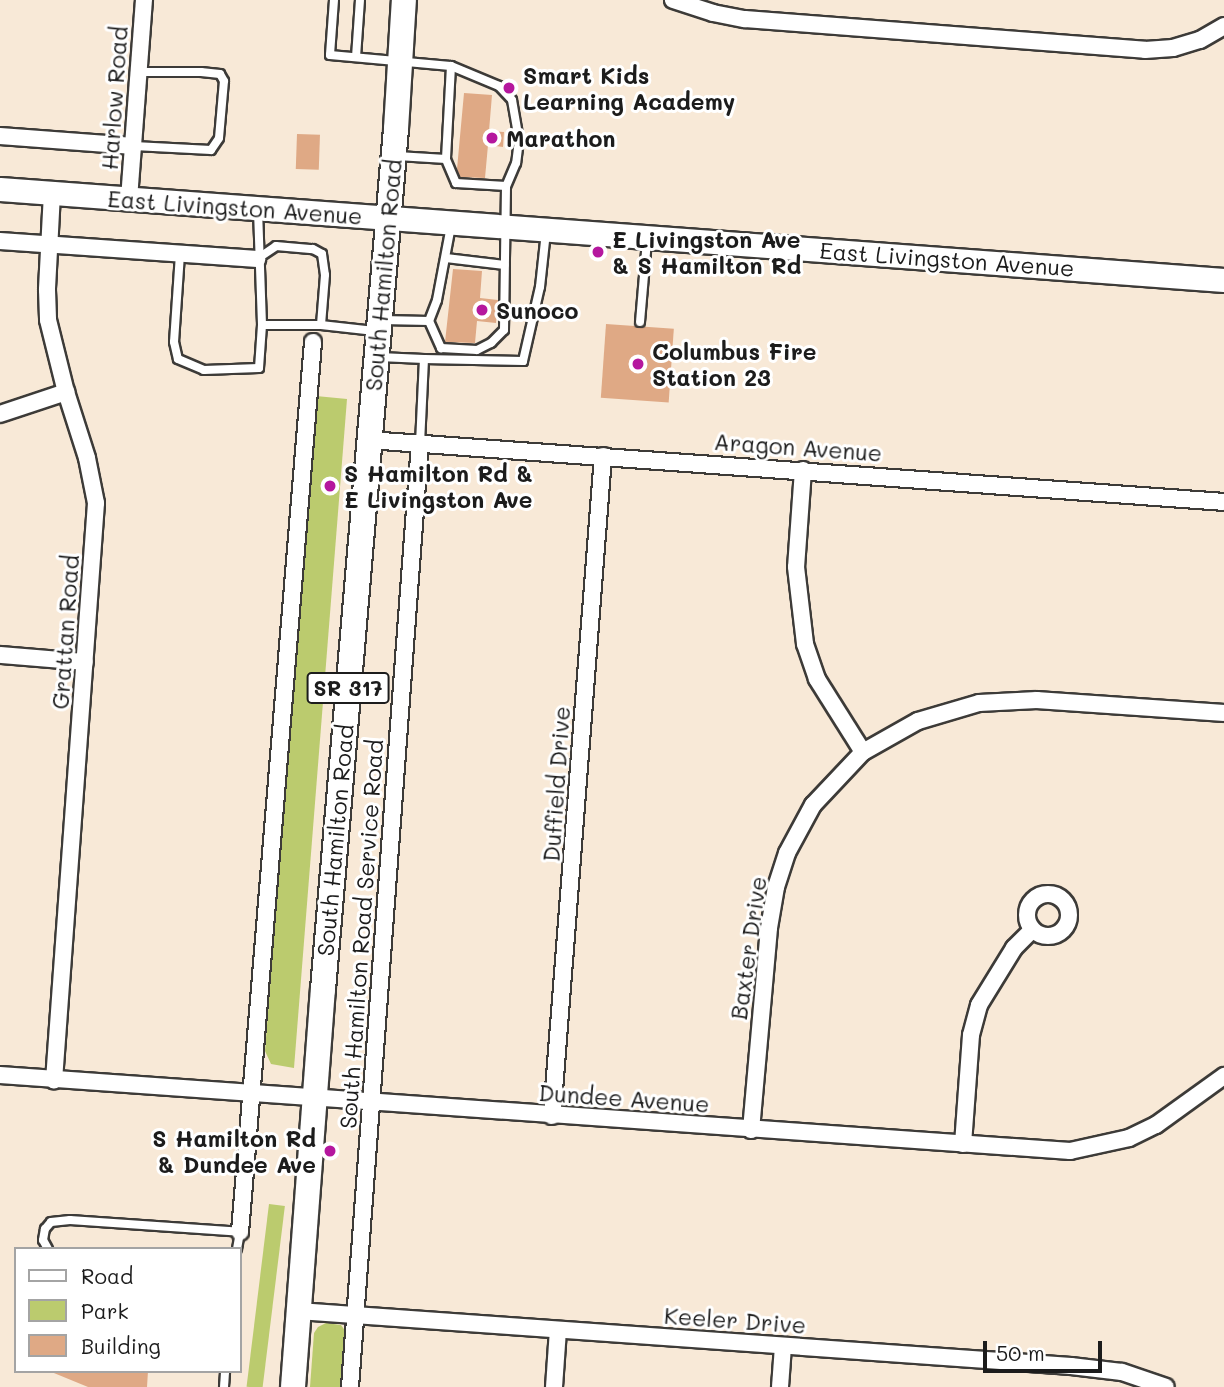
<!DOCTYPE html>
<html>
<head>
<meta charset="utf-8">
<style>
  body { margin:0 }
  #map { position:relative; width:1224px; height:1387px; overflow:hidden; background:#f8e9d7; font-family:Mali,sans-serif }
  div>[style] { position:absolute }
  .green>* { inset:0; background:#bbcb6e; transform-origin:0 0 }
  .building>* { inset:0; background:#dfa985; transform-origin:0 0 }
  .roads { filter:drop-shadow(2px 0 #3d3b38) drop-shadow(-2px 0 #3d3b38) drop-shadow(0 2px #3d3b38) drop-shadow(0 -2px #3d3b38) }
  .service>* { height:8px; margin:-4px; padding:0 4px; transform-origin:4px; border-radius:4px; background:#fff }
  .minor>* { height:16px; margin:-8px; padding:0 8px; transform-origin:8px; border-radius:8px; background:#fff }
  .minor>.ring { margin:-8px; padding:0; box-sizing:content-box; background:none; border:16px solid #fff; border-radius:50% }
  .secondary>* { height:23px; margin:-11.5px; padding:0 11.5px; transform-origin:11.5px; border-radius:11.5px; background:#fff }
  .primary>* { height:24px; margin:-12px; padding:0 12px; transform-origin:12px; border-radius:12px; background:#fff }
  .dots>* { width:19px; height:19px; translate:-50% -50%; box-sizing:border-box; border:4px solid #fff; border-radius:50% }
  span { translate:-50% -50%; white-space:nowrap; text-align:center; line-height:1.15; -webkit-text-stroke:6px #fff; paint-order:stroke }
  .shield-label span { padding:2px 5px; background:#fff; border:2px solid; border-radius:5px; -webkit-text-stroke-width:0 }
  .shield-label { font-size:21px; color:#1c1c1c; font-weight:700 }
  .poi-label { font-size:23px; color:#1c1c1c; font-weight:700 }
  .left { translate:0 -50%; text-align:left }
  .right { translate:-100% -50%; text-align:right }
  .street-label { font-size:23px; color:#1c1c1c }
  .legend { position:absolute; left:14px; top:1247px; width:228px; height:126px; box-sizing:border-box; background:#fff; border:2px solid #a4a4a4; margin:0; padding:9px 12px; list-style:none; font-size:21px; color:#1c1c1c }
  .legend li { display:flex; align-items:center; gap:14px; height:35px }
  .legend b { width:35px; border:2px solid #a4a4a4 }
  .scale { position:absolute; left:983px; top:1341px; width:119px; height:32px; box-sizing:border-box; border:4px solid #1c1c1c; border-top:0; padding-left:9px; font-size:21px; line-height:24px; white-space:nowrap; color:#1c1c1c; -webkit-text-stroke:5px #fff; paint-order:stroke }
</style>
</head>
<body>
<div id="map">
  <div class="green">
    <i style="clip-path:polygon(316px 396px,347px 399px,294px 1068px,271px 1064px,265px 1051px)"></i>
    <i style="left:269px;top:1204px;width:16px;height:184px;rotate:7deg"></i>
    <i style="clip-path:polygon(326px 1323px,341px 1325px,346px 1332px,342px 1387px,310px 1387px,314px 1333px,318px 1327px)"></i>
  </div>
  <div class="building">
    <i style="clip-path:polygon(464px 93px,492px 95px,489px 131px,504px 132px,503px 147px,488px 145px,485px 178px,460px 177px,457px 169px)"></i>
    <i style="left:297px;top:134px;width:23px;height:35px;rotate:2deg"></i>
    <i style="clip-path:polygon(453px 269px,482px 271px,480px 298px,498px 300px,496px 323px,477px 321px,475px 343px,445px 342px)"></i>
    <i style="left:606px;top:324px;width:68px;height:74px;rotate:4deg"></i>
    <i style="clip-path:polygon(49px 1371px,148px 1371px,147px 1387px,88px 1387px)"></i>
  </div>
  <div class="roads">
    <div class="service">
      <i style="left:334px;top:0;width:55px;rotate:94.2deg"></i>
      <i style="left:330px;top:55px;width:121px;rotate:5.2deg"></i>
      <i style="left:451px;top:66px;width:93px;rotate:93.1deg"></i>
      <i style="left:446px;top:159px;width:49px;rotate:-176.5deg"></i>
      <i style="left:356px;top:57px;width:57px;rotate:-86deg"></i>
      <i style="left:451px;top:66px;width:52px;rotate:22.6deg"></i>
      <i style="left:499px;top:86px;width:19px;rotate:47deg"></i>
      <i style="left:512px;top:100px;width:41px;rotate:80.1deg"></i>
      <i style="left:519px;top:140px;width:23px;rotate:97deg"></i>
      <i style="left:516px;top:163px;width:25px;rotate:113deg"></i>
      <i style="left:134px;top:146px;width:77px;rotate:3deg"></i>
      <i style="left:211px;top:150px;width:14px;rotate:-56deg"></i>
      <i style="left:219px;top:138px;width:57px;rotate:-85deg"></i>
      <i style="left:224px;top:81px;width:8px;rotate:-120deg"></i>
      <i style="left:220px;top:74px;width:19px;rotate:-174deg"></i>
      <i style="left:201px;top:72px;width:62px;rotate:180deg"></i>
      <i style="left:258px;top:210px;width:115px;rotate:88deg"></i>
      <i style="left:262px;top:325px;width:59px"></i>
      <i style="left:321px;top:325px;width:54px;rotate:6.3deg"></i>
      <i style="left:180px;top:254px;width:88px;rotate:93.9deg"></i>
      <i style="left:174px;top:342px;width:17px;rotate:77deg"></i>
      <i style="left:178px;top:359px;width:28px;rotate:23deg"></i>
      <i style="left:204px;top:370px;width:55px;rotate:-2.1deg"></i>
      <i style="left:259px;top:368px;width:43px;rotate:-86deg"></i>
      <i style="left:446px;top:258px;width:59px;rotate:6.8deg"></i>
      <i style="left:257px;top:259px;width:23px;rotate:-34deg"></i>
      <i style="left:276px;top:246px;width:37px;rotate:5deg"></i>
      <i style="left:313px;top:249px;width:10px;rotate:29deg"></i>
      <i style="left:322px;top:254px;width:21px;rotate:82deg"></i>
      <i style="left:325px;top:275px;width:50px;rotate:94.6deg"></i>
      <i style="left:382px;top:320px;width:47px;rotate:1.2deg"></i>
      <i style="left:429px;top:321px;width:22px;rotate:-69deg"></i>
      <i style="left:437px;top:300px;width:75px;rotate:-79.3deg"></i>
      <i style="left:429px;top:321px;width:30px;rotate:66deg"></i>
      <i style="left:441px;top:348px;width:36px;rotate:3deg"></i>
      <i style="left:477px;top:350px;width:16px;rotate:-27deg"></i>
      <i style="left:491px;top:343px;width:18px;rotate:-45deg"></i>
      <i style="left:504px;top:330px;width:144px;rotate:-89.2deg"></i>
      <i style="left:506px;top:186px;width:50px;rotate:-176.6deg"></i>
      <i style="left:456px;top:183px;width:26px;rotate:-113deg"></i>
      <i style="left:640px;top:322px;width:82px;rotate:-85.1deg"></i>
      <i style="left:379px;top:357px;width:45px;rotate:2.5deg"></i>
      <i style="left:424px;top:359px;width:84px;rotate:92.7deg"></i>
      <i style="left:424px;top:359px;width:99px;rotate:1.2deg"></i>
      <i style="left:523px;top:361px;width:76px;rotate:-77.1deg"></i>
      <i style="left:540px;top:287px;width:55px;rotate:-83.8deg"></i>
      <i style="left:48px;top:1249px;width:10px;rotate:-119deg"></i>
      <i style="left:43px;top:1240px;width:11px;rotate:-80deg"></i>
      <i style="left:45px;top:1229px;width:9px;rotate:-49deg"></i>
      <i style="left:51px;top:1222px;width:19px;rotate:-6deg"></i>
      <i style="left:70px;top:1220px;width:170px;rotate:4deg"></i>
      <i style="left:240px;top:1232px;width:17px;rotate:100deg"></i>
      <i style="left:224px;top:1387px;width:16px;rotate:-86deg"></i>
    </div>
    <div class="minor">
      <i style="left:673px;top:0;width:42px;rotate:18deg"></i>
      <i style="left:713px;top:13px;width:33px;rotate:11deg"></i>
      <i style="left:745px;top:19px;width:401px;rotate:4.4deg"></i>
      <i style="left:1145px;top:50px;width:28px;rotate:-4deg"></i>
      <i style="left:1173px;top:48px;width:28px;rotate:-17deg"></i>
      <i style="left:1200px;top:40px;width:28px;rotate:-30deg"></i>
      <i style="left:0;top:136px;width:134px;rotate:4.3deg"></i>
      <i style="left:52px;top:193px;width:97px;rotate:93deg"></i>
      <i style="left:47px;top:290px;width:30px;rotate:88deg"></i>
      <i style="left:48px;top:320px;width:74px;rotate:76deg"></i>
      <i style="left:66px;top:392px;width:69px;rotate:72.3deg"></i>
      <i style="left:87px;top:458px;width:46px;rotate:78.7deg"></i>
      <i style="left:96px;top:503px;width:579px;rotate:94.16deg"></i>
      <i style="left:129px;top:199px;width:200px;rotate:-85.7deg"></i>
      <i style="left:0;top:241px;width:258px;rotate:4deg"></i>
      <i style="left:0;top:414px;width:70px;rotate:-18.4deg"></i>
      <i style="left:368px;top:440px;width:858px;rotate:4.14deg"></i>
      <i style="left:803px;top:470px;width:97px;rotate:94.1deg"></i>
      <i style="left:796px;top:567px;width:78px;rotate:83.3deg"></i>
      <i style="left:805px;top:644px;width:37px;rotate:71deg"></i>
      <i style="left:817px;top:679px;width:86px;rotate:57.8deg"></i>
      <i style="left:0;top:655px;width:85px;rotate:4.7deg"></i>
      <i class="ring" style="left:1027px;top:894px;width:26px;height:26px"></i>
      <i style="left:0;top:1075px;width:1073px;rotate:4.06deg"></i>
      <i style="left:1070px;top:1151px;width:60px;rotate:-12.4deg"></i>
      <i style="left:1129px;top:1138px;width:30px;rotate:-26deg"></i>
      <i style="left:1156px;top:1125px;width:84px;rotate:-35.8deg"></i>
      <i style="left:552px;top:1116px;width:662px;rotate:-85.58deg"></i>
      <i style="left:751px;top:1130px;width:203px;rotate:-84.9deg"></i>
      <i style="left:769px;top:928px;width:42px;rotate:-80.3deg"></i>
      <i style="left:776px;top:887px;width:36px;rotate:-72deg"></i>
      <i style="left:787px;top:853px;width:55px;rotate:-61.6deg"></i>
      <i style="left:813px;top:805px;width:73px;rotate:-46.7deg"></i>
      <i style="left:863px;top:752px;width:63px;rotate:-29.4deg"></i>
      <i style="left:918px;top:721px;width:64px;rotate:-16.4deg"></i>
      <i style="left:979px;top:703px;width:58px;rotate:-3deg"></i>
      <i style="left:1037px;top:700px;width:187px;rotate:4deg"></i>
      <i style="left:963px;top:1144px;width:109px;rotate:-85.8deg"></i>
      <i style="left:971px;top:1035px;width:31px;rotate:-75deg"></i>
      <i style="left:979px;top:1005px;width:67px;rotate:-58.4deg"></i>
      <i style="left:1014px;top:948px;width:25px;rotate:-45deg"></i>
      <i style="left:240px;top:1232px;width:893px;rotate:-85.31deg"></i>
      <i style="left:298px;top:1311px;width:775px;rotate:4.07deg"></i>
      <i style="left:1071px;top:1366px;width:51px;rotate:6.7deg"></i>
      <i style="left:1122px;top:1372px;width:46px;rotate:18.8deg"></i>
      <i style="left:350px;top:1387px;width:947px;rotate:-85.76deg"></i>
      <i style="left:554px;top:1387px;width:57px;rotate:-86deg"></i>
      <i style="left:780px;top:1387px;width:41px;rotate:-85.8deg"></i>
    </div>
    <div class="secondary">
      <i style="left:0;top:189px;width:1227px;rotate:4.25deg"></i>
    </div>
    <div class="primary">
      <i style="left:293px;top:1387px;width:399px;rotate:-85.7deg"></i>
      <i style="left:323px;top:989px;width:863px;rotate:-85.15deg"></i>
      <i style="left:396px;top:129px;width:129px;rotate:-86.5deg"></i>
    </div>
  </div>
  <div class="dots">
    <i style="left:509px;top:88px;background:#b5179e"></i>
    <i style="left:492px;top:138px;background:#b5179e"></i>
    <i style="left:598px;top:252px;background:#b5179e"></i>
    <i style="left:482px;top:310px;background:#b5179e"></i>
    <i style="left:638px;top:364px;background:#b5179e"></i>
    <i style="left:330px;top:486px;background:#b5179e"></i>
    <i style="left:330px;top:1151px;background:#b5179e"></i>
  </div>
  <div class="shield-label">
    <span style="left:348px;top:688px">SR 317</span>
  </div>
  <div class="poi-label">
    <span class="left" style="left:523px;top:88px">Smart Kids<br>Learning Academy</span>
    <span class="left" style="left:506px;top:138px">Marathon</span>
    <span class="left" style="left:612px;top:252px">E Livingston Ave<br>&amp; S Hamilton Rd</span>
    <span class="left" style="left:496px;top:310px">Sunoco</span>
    <span class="left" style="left:652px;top:364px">Columbus Fire<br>Station 23</span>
    <span class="left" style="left:344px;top:486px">S Hamilton Rd &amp;<br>E Livingston Ave</span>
    <span class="right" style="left:316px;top:1151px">S Hamilton Rd<br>&amp; Dundee Ave</span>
  </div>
  <div class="street-label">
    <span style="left:114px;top:98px;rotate:-86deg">Harlow Road</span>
    <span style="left:235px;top:207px;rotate:4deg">East Livingston Avenue</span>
    <span style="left:947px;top:259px;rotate:4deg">East Livingston Avenue</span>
    <span style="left:383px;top:275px;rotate:-85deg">South Hamilton Road</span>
    <span style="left:798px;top:447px;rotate:4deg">Aragon Avenue</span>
    <span style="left:65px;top:632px;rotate:-86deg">Grattan Road</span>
    <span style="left:556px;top:784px;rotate:-86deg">Duffield Drive</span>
    <span style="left:335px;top:840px;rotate:-85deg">South Hamilton Road</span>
    <span style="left:361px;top:934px;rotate:-86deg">South Hamilton Road Service Road</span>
    <span style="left:748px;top:948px;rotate:-82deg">Baxter Drive</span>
    <span style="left:624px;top:1098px;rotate:4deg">Dundee Avenue</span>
    <span style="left:735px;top:1320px;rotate:4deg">Keeler Drive</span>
  </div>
  <ul class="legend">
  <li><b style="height:9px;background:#fff"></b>Road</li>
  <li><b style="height:19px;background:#bbcb6e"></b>Park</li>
  <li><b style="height:19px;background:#dfa985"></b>Building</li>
  </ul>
  <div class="scale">50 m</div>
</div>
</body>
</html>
